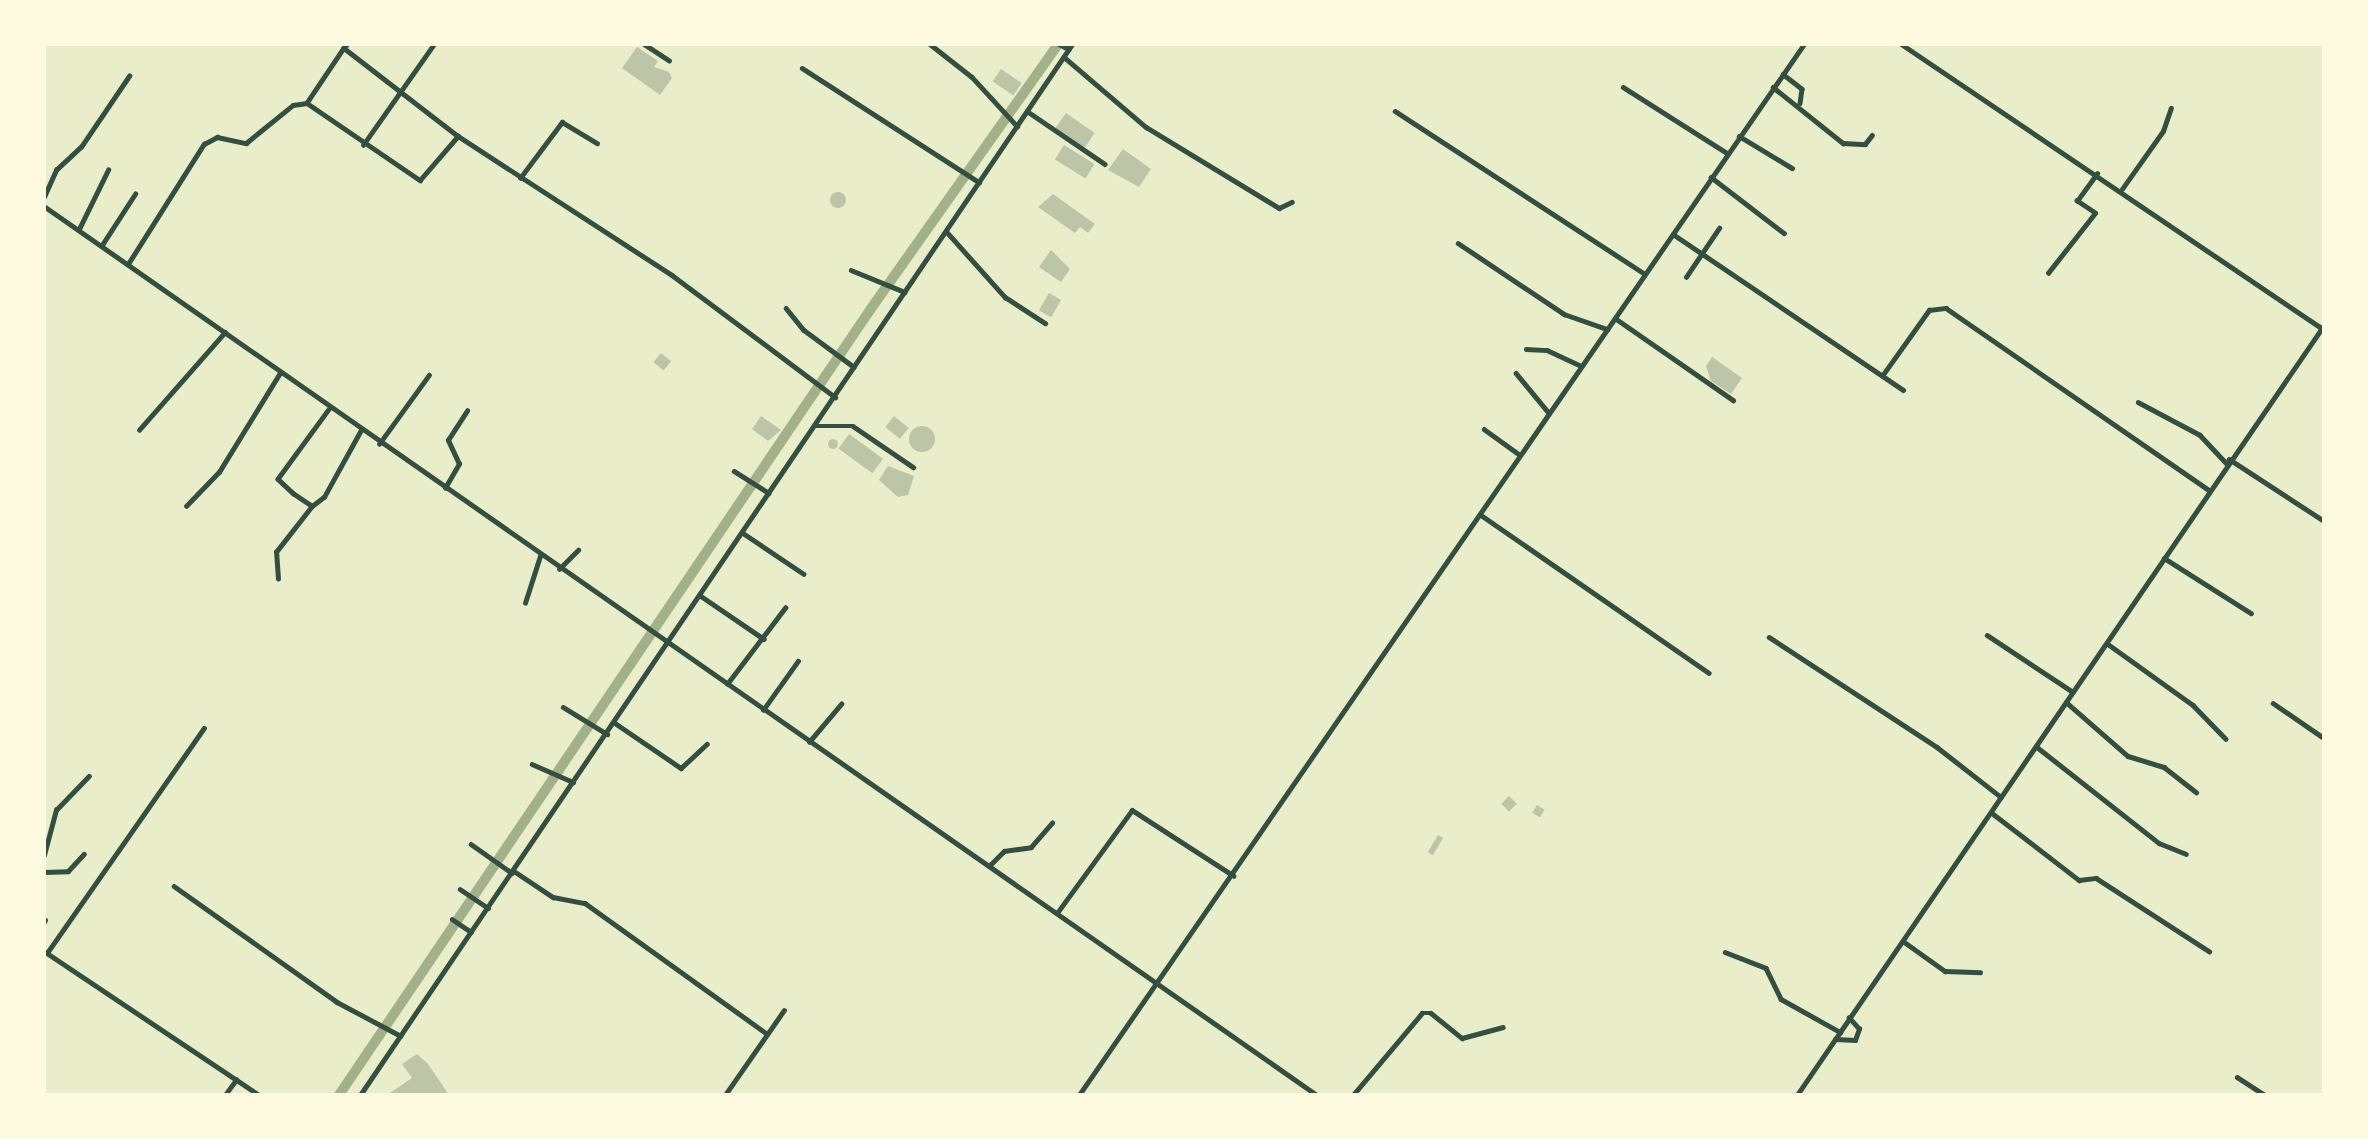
<!DOCTYPE html>
<html>
<head>
<meta charset="utf-8">
<style>
  body { margin:0 }
  #map { position:relative; width:2368px; height:1139px; overflow:hidden; background:#e9edc9; font-family:"PT Sans",sans-serif }
  div>[style] { position:absolute }
  .canal>* { height:10px; margin:-5px; padding:0 5px; transform-origin:5px; border-radius:5px; background:#a3b18a }
  .building>* { inset:0; background:#bcc5a7; transform-origin:0 0 }
  .round { border-radius:50% }
  .minor>* { height:4.5px; margin:-2.25px; padding:0 2.25px; transform-origin:2.25px; border-radius:2.25px; background:#344e41 }
  .tertiary>* { height:5px; margin:-2.5px; padding:0 2.5px; transform-origin:2.5px; border-radius:2.5px; background:#344e41 }
  span { translate:-50% -50%; white-space:nowrap; text-align:center; line-height:1.15; -webkit-text-stroke:6px #fefae0; paint-order:stroke }
  .frame { position:absolute; inset:0; border:46px solid #fefae0; pointer-events:none }
</style>
</head>
<body>
<div id="map">
  <div class="canal">
    <i style="left:339px;top:1095px;width:948px;rotate:-55.92deg"></i>
    <i style="left:870px;top:310px;width:326px;rotate:-54.7deg"></i>
  </div>
  <div class="building">
    <i style="clip-path:polygon(637px 47px,658px 61px,654px 67px,669px 72px,672px 78px,660px 95px,622px 68px)"></i>
    <i style="left:1001px;top:69px;width:25px;height:15px;rotate:34deg"></i>
    <i style="left:1066px;top:113px;width:35px;height:20px;rotate:35deg"></i>
    <i style="left:1064px;top:145px;width:36px;height:17px;rotate:32deg"></i>
    <i style="clip-path:polygon(1123px 149px,1151px 169px,1139px 187px,1108px 170px)"></i>
    <i class="round" style="left:830px;top:192px;width:16px;height:16px"></i>
    <i style="clip-path:polygon(1053px 194px,1095px 224px,1088px 233px,1080px 227px,1075px 233px,1038px 207px)"></i>
    <i style="clip-path:polygon(1051px 250px,1070px 269px,1061px 282px,1039px 267px)"></i>
    <i style="left:1049px;top:293px;width:14px;height:20px;rotate:30deg"></i>
    <i style="left:661px;top:353px;width:13px;height:12px;rotate:39deg"></i>
    <i style="clip-path:polygon(1712px 357px,1742px 378px,1731px 394px,1711px 381px,1706px 366px)"></i>
    <i style="clip-path:polygon(761px 416px,781px 430px,768px 441px,752px 429px)"></i>
    <i style="left:894px;top:416px;width:19px;height:14px;rotate:39deg"></i>
    <i class="round" style="left:909px;top:426px;width:26px;height:26px"></i>
    <i style="left:849px;top:434px;width:42px;height:18px;rotate:36deg"></i>
    <i class="round" style="left:828px;top:439px;width:10px;height:10px"></i>
    <i style="clip-path:polygon(888px 466px,914px 476px,908px 495px,898px 497px,879px 480px)"></i>
    <i style="left:1509px;top:796px;width:11px;height:11px;rotate:45deg"></i>
    <i style="left:1537px;top:805px;width:9px;height:9px;rotate:32deg"></i>
    <i style="left:1438px;top:835px;width:6px;height:20px;rotate:31deg"></i>
    <i style="clip-path:polygon(417px 1054px,428px 1064px,449px 1095px,387px 1095px,412px 1078px,402px 1064px)"></i>
  </div>
  <div class="minor">
    <i style="left:348px;top:44px;width:6px;rotate:135deg"></i>
    <i style="left:344px;top:48px;width:144px;rotate:37.7deg"></i>
    <i style="left:458px;top:136px;width:255px;rotate:33deg"></i>
    <i style="left:672px;top:275px;width:204px;rotate:36.8deg"></i>
    <i style="left:644px;top:44px;width:30px;rotate:33deg"></i>
    <i style="left:930px;top:44px;width:53px;rotate:38.2deg"></i>
    <i style="left:972px;top:77px;width:67px;rotate:47.4deg"></i>
    <i style="left:1059px;top:44px;width:11px;rotate:27deg"></i>
    <i style="left:344px;top:48px;width:66px;rotate:123.9deg"></i>
    <i style="left:307px;top:103px;width:137px;rotate:34.3deg"></i>
    <i style="left:420px;top:180px;width:58px;rotate:-49.2deg"></i>
    <i style="left:1064px;top:57px;width:108px;rotate:40.5deg"></i>
    <i style="left:1146px;top:127px;width:156px;rotate:31.3deg"></i>
    <i style="left:1279px;top:208px;width:14px;rotate:-25deg"></i>
    <i style="left:802px;top:68px;width:211px;rotate:32.8deg"></i>
    <i style="left:1783px;top:74px;width:24px;rotate:38deg"></i>
    <i style="left:1802px;top:89px;width:14px;rotate:98deg"></i>
    <i style="left:1623px;top:87px;width:123px;rotate:32.4deg"></i>
    <i style="left:1773px;top:87px;width:90px;rotate:38.7deg"></i>
    <i style="left:1843px;top:143px;width:22px;rotate:3deg"></i>
    <i style="left:1865px;top:144px;width:11px;rotate:-52deg"></i>
    <i style="left:1027px;top:111px;width:94px;rotate:34.2deg"></i>
    <i style="left:1395px;top:111px;width:298px;rotate:33.1deg"></i>
    <i style="left:1739px;top:136px;width:62px;rotate:31.1deg"></i>
    <i style="left:363px;top:145px;width:123px;rotate:-54.9deg"></i>
    <i style="left:1711px;top:177px;width:92px;rotate:37.5deg"></i>
    <i style="left:520px;top:178px;width:70px;rotate:-53.1deg"></i>
    <i style="left:562px;top:122px;width:41px;rotate:31deg"></i>
    <i style="left:2122px;top:189px;width:71px;rotate:-54.7deg"></i>
    <i style="left:2163px;top:131px;width:24px;rotate:-71deg"></i>
    <i style="left:44px;top:197px;width:30px;rotate:-66deg"></i>
    <i style="left:56px;top:170px;width:34px;rotate:-43deg"></i>
    <i style="left:81px;top:147px;width:86px;rotate:-55.9deg"></i>
    <i style="left:44px;top:206px;width:1553px;rotate:34.93deg"></i>
    <i style="left:79px;top:229px;width:66px;rotate:-63.8deg"></i>
    <i style="left:946px;top:231px;width:89px;rotate:48.2deg"></i>
    <i style="left:1005px;top:297px;width:48px;rotate:33deg"></i>
    <i style="left:1673px;top:234px;width:278px;rotate:34.1deg"></i>
    <i style="left:1458px;top:243px;width:128px;rotate:33.8deg"></i>
    <i style="left:1564px;top:314px;width:46px;rotate:19.2deg"></i>
    <i style="left:102px;top:245px;width:61px;rotate:-57.1deg"></i>
    <i style="left:128px;top:264px;width:142px;rotate:-57.7deg"></i>
    <i style="left:204px;top:144px;width:15px;rotate:-28deg"></i>
    <i style="left:217px;top:137px;width:30px;rotate:12deg"></i>
    <i style="left:246px;top:143px;width:60px;rotate:-39deg"></i>
    <i style="left:293px;top:105px;width:14px;rotate:-8deg"></i>
    <i style="left:851px;top:270px;width:58px;rotate:22.2deg"></i>
    <i style="left:2048px;top:273px;width:76px;rotate:-51.9deg"></i>
    <i style="left:2095px;top:213px;width:22px;rotate:-146deg"></i>
    <i style="left:2077px;top:201px;width:34px;rotate:-54deg"></i>
    <i style="left:1686px;top:277px;width:59px;rotate:-56deg"></i>
    <i style="left:786px;top:308px;width:28px;rotate:51deg"></i>
    <i style="left:804px;top:330px;width:62px;rotate:36.5deg"></i>
    <i style="left:1615px;top:318px;width:144px;rotate:34.8deg"></i>
    <i style="left:1526px;top:349px;width:21px;rotate:3deg"></i>
    <i style="left:1547px;top:350px;width:38px;rotate:25deg"></i>
    <i style="left:1516px;top:373px;width:52px;rotate:50.5deg"></i>
    <i style="left:1882px;top:376px;width:81px;rotate:-54.5deg"></i>
    <i style="left:1929px;top:310px;width:17px;rotate:-7deg"></i>
    <i style="left:1946px;top:308px;width:320px;rotate:34.7deg"></i>
    <i style="left:2138px;top:402px;width:70px;rotate:28deg"></i>
    <i style="left:2200px;top:435px;width:38px;rotate:47deg"></i>
    <i style="left:330px;top:408px;width:88px;rotate:126.2deg"></i>
    <i style="left:278px;top:479px;width:21px;rotate:43deg"></i>
    <i style="left:293px;top:493px;width:23px;rotate:34deg"></i>
    <i style="left:312px;top:506px;width:15px;rotate:-37deg"></i>
    <i style="left:324px;top:497px;width:77px;rotate:-61.1deg"></i>
    <i style="left:815px;top:426px;width:38px"></i>
    <i style="left:853px;top:426px;width:73px;rotate:34.3deg"></i>
    <i style="left:1484px;top:429px;width:44px;rotate:35.8deg"></i>
    <i style="left:139px;top:430px;width:130px;rotate:-48.7deg"></i>
    <i style="left:379px;top:444px;width:85px;rotate:-54.1deg"></i>
    <i style="left:2229px;top:459px;width:113px;rotate:33.1deg"></i>
    <i style="left:734px;top:471px;width:41px;rotate:32.2deg"></i>
    <i style="left:445px;top:488px;width:28px;rotate:-60deg"></i>
    <i style="left:459px;top:464px;width:26px;rotate:-115deg"></i>
    <i style="left:448px;top:440px;width:35px;rotate:-57deg"></i>
    <i style="left:186px;top:506px;width:47px;rotate:-45.9deg"></i>
    <i style="left:219px;top:472px;width:116px;rotate:-58.4deg"></i>
    <i style="left:1481px;top:515px;width:277px;rotate:34.7deg"></i>
    <i style="left:743px;top:533px;width:73px;rotate:33.9deg"></i>
    <i style="left:2164px;top:558px;width:103px;rotate:32.3deg"></i>
    <i style="left:559px;top:569px;width:27px;rotate:-45deg"></i>
    <i style="left:278px;top:579px;width:27px;rotate:-94deg"></i>
    <i style="left:276px;top:552px;width:58px;rotate:-52deg"></i>
    <i style="left:701px;top:596px;width:76px;rotate:34.3deg"></i>
    <i style="left:525px;top:603px;width:49px;rotate:-72.3deg"></i>
    <i style="left:1987px;top:635px;width:103px;rotate:33.5deg"></i>
    <i style="left:1769px;top:637px;width:201px;rotate:33.2deg"></i>
    <i style="left:1937px;top:747px;width:81px;rotate:38deg"></i>
    <i style="left:2108px;top:644px;width:105px;rotate:35.7deg"></i>
    <i style="left:2193px;top:705px;width:47px;rotate:45.9deg"></i>
    <i style="left:727px;top:684px;width:96px;rotate:-52.7deg"></i>
    <i style="left:2066px;top:702px;width:82px;rotate:41.1deg"></i>
    <i style="left:2128px;top:756px;width:38px;rotate:17deg"></i>
    <i style="left:2164px;top:767px;width:41px;rotate:38deg"></i>
    <i style="left:2273px;top:703px;width:62px;rotate:34.5deg"></i>
    <i style="left:563px;top:707px;width:52px;rotate:31.5deg"></i>
    <i style="left:763px;top:710px;width:60px;rotate:-54.5deg"></i>
    <i style="left:615px;top:723px;width:80px;rotate:34.3deg"></i>
    <i style="left:681px;top:768px;width:35px;rotate:-43deg"></i>
    <i style="left:809px;top:742px;width:50px;rotate:-49.9deg"></i>
    <i style="left:2037px;top:747px;width:155px;rotate:38.2deg"></i>
    <i style="left:2159px;top:843px;width:29px;rotate:22deg"></i>
    <i style="left:532px;top:764px;width:45px;rotate:23.7deg"></i>
    <i style="left:1992px;top:813px;width:110px;rotate:37.6deg"></i>
    <i style="left:2079px;top:880px;width:17px;rotate:-7deg"></i>
    <i style="left:2096px;top:878px;width:135px;rotate:32.9deg"></i>
    <i style="left:471px;top:844px;width:50px;rotate:35.3deg"></i>
    <i style="left:44px;top:855px;width:47px;rotate:-75.1deg"></i>
    <i style="left:56px;top:810px;width:47px;rotate:-45.9deg"></i>
    <i style="left:989px;top:866px;width:21px;rotate:-45deg"></i>
    <i style="left:1004px;top:851px;width:27px;rotate:-8deg"></i>
    <i style="left:1031px;top:847px;width:32px;rotate:-49deg"></i>
    <i style="left:514px;top:871px;width:47px;rotate:33.7deg"></i>
    <i style="left:553px;top:897px;width:33px;rotate:11deg"></i>
    <i style="left:585px;top:903px;width:224px;rotate:35.7deg"></i>
    <i style="left:44px;top:872px;width:24px;rotate:-2deg"></i>
    <i style="left:68px;top:871px;width:23px;rotate:-47deg"></i>
    <i style="left:174px;top:886px;width:200px;rotate:35.4deg"></i>
    <i style="left:337px;top:1002px;width:72px;rotate:28deg"></i>
    <i style="left:460px;top:889px;width:34px;rotate:34deg"></i>
    <i style="left:1057px;top:913px;width:127px;rotate:-53.9deg"></i>
    <i style="left:1132px;top:810px;width:121px;rotate:32.9deg"></i>
    <i style="left:452px;top:919px;width:23px;rotate:34deg"></i>
    <i style="left:44px;top:922px;width:2px;rotate:-63deg"></i>
    <i style="left:1903px;top:941px;width:52px;rotate:35.5deg"></i>
    <i style="left:1945px;top:971px;width:35px;rotate:2deg"></i>
    <i style="left:44px;top:951px;width:259px;rotate:33.8deg"></i>
    <i style="left:1725px;top:952px;width:44px;rotate:21.3deg"></i>
    <i style="left:1766px;top:968px;width:34px;rotate:64deg"></i>
    <i style="left:1781px;top:999px;width:68px;rotate:29.2deg"></i>
    <i style="left:47px;top:953px;width:274px;rotate:-55.1deg"></i>
    <i style="left:1835px;top:1039px;width:20px;rotate:3deg"></i>
    <i style="left:1855px;top:1040px;width:12px;rotate:-70deg"></i>
    <i style="left:1859px;top:1029px;width:15px;rotate:-132deg"></i>
    <i style="left:2237px;top:1077px;width:33px;rotate:33deg"></i>
    <i style="left:225px;top:1095px;width:19px;rotate:-54deg"></i>
    <i style="left:725px;top:1095px;width:103px;rotate:-55.2deg"></i>
    <i style="left:1079px;top:1095px;width:1277px;rotate:-55.4deg"></i>
    <i style="left:1353px;top:1095px;width:107px;rotate:-49.9deg"></i>
    <i style="left:1422px;top:1013px;width:9px"></i>
    <i style="left:1431px;top:1013px;width:40px;rotate:39deg"></i>
    <i style="left:1462px;top:1038px;width:42px;rotate:-15deg"></i>
    <i style="left:1797px;top:1095px;width:933px;rotate:-55.61deg"></i>
  </div>
  <div class="tertiary">
    <i style="left:1901px;top:44px;width:511px;rotate:34.06deg"></i>
    <i style="left:360px;top:1095px;width:1269px;rotate:-55.88deg"></i>
  </div>
  <div class="frame"></div>
</div>
</body>
</html>
